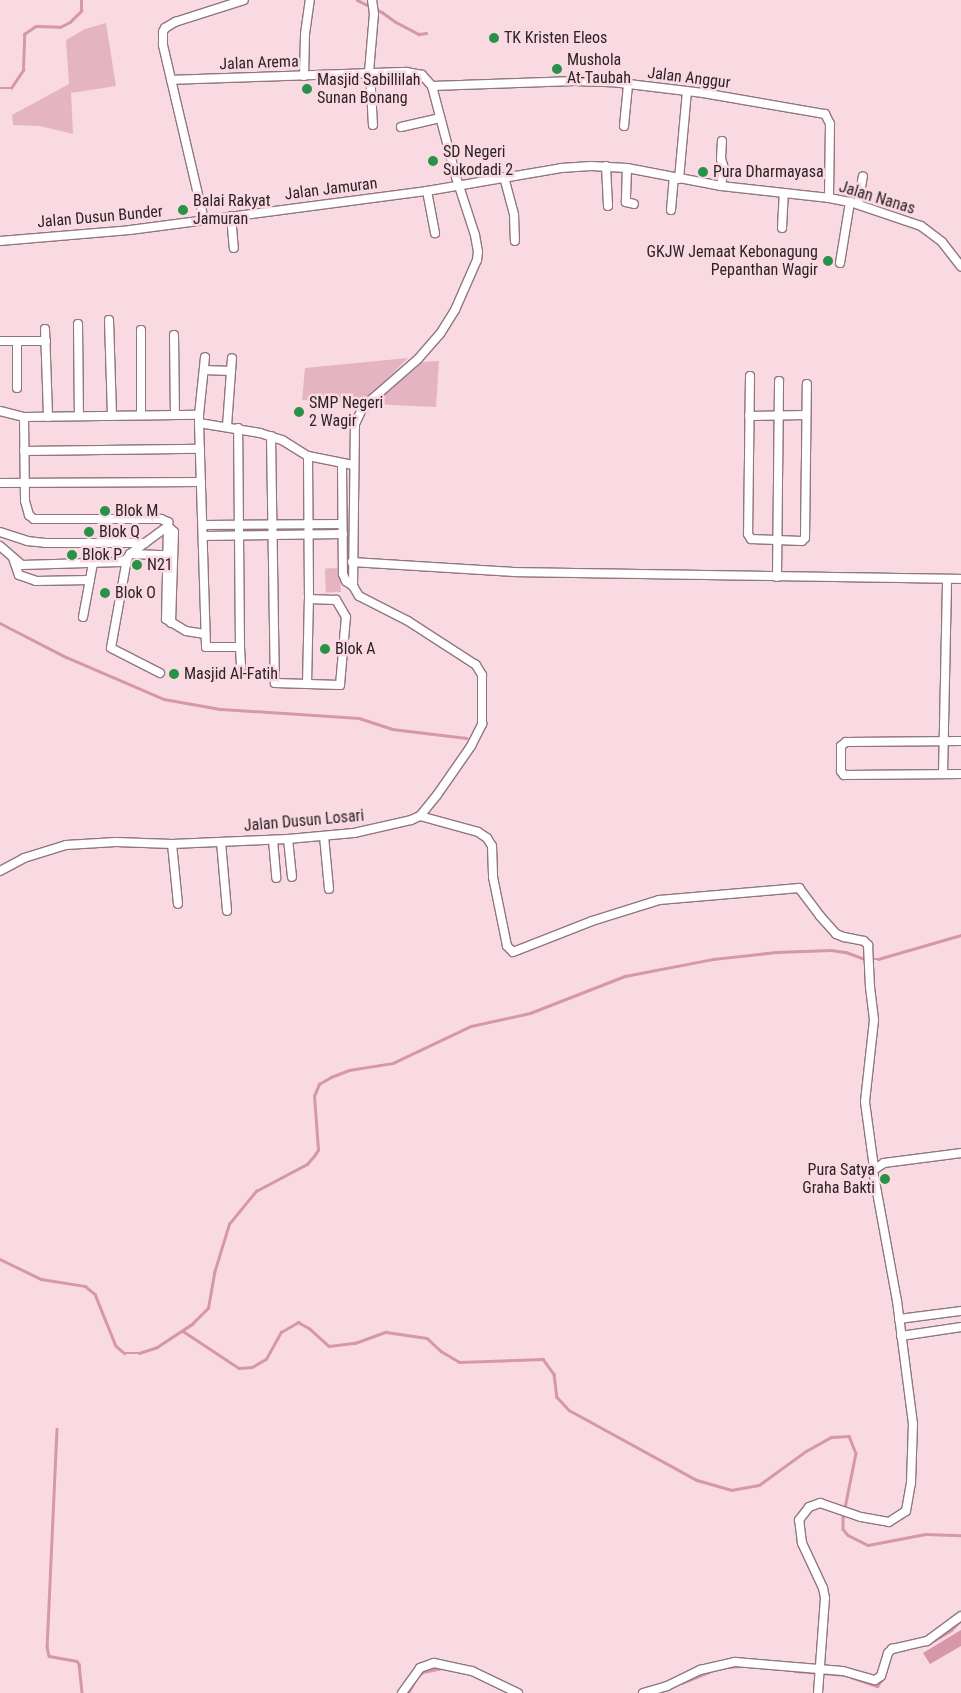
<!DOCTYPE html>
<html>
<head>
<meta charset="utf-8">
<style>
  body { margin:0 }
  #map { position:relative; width:961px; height:1693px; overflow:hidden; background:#f9dae3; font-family:"Roboto Condensed",sans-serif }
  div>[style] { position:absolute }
  .green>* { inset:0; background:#e5b4c3; transform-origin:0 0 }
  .water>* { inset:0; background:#d697ab }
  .stream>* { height:2.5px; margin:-1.25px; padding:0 1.25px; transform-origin:1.25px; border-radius:1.25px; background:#d697ab }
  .roads { filter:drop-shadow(1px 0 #91767e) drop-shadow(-1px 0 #91767e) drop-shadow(0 1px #91767e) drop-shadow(0 -1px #91767e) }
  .street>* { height:8px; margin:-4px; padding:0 4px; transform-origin:4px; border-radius:4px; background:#fff }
  .dots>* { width:14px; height:14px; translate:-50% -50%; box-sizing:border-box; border:2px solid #f9dae3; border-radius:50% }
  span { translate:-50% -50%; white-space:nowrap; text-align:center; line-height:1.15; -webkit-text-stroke:5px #f9dae3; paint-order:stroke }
  .poi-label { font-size:16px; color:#2d2225 }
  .left { translate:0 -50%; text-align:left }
  .right { translate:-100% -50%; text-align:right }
  .street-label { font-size:16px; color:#2d2225 }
</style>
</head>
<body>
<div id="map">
  <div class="green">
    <i style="clip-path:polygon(106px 23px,116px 86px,71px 93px,73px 134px,40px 126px,13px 125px,12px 115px,69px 84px,66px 40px,85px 29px)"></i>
    <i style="clip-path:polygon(408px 358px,362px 404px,302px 400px,305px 368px)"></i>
    <i style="clip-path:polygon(439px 361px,436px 407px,372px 404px,423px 362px)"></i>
    <i style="left:340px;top:568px;width:24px;height:15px;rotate:88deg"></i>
  </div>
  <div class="water">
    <i style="clip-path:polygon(961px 1630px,961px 1646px,930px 1664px,923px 1653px)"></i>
  </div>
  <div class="stream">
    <i style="left:357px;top:0;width:28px;rotate:26deg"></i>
    <i style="left:382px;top:12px;width:17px;rotate:36deg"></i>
    <i style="left:396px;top:22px;width:26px;rotate:28deg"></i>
    <i style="left:419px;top:34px;width:7px;rotate:-8deg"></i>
    <i style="left:0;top:88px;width:11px"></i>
    <i style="left:11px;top:88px;width:22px;rotate:-56deg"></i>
    <i style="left:23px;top:70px;width:36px;rotate:-88deg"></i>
    <i style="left:24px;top:34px;width:14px;rotate:-34deg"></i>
    <i style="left:36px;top:26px;width:24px;rotate:2deg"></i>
    <i style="left:60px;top:27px;width:11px;rotate:-27deg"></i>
    <i style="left:70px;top:22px;width:16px;rotate:-45deg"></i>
    <i style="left:81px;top:11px;width:11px;rotate:-90deg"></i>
    <i style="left:0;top:623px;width:74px;rotate:27.3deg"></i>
    <i style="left:66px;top:657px;width:107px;rotate:23.2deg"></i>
    <i style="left:164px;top:699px;width:58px;rotate:10deg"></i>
    <i style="left:221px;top:709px;width:138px;rotate:3.7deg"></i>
    <i style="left:359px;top:718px;width:35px;rotate:18deg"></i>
    <i style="left:392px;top:729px;width:75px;rotate:6.9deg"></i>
    <i style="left:0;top:1259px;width:46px;rotate:26deg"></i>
    <i style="left:41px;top:1279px;width:45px;rotate:9deg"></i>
    <i style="left:85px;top:1286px;width:13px;rotate:39deg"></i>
    <i style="left:95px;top:1294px;width:56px;rotate:68deg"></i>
    <i style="left:116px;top:1346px;width:11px;rotate:41deg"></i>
    <i style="left:124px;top:1353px;width:15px"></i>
    <i style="left:139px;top:1353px;width:19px;rotate:-18deg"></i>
    <i style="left:157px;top:1347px;width:42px;rotate:-33.3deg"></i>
    <i style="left:192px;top:1324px;width:23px;rotate:-45deg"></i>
    <i style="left:208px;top:1308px;width:36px;rotate:-80deg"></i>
    <i style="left:214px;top:1273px;width:51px;rotate:-73deg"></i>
    <i style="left:229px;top:1224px;width:43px;rotate:-50.7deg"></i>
    <i style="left:256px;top:1191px;width:58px;rotate:-27.9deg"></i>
    <i style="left:307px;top:1164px;width:11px;rotate:-49deg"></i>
    <i style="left:314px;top:1156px;width:7px;rotate:-56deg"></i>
    <i style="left:318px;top:1150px;width:54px;rotate:-94.2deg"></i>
    <i style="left:314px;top:1096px;width:13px;rotate:-67deg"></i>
    <i style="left:319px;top:1084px;width:14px;rotate:-30deg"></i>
    <i style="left:331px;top:1077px;width:19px;rotate:-21deg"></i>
    <i style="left:349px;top:1070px;width:45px;rotate:-9deg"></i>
    <i style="left:393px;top:1063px;width:86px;rotate:-25.4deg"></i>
    <i style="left:471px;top:1026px;width:60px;rotate:-12.4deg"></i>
    <i style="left:530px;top:1013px;width:102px;rotate:-21.3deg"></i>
    <i style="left:625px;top:976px;width:90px;rotate:-10.9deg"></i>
    <i style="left:713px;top:959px;width:63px;rotate:-6.3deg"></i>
    <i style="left:776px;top:952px;width:55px;rotate:-2.1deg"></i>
    <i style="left:831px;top:950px;width:15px;rotate:8deg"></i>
    <i style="left:846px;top:952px;width:19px;rotate:21deg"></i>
    <i style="left:864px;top:959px;width:14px"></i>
    <i style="left:878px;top:959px;width:86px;rotate:-16.1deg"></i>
    <i style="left:183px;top:1331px;width:67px;rotate:33.5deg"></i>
    <i style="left:239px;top:1368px;width:13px;rotate:-4deg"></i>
    <i style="left:252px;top:1367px;width:16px;rotate:-30deg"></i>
    <i style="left:266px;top:1359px;width:31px;rotate:-61deg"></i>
    <i style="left:281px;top:1332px;width:20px;rotate:-30deg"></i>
    <i style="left:298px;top:1322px;width:13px;rotate:29deg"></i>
    <i style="left:309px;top:1328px;width:27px;rotate:42deg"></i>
    <i style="left:329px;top:1346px;width:26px;rotate:-7deg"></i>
    <i style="left:355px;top:1343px;width:33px;rotate:-20deg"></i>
    <i style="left:386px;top:1332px;width:41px;rotate:8.3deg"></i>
    <i style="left:427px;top:1338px;width:19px;rotate:43deg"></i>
    <i style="left:441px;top:1351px;width:21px;rotate:31deg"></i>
    <i style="left:459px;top:1362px;width:84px;rotate:-2deg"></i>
    <i style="left:543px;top:1359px;width:19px;rotate:54deg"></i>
    <i style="left:554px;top:1374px;width:23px;rotate:83deg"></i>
    <i style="left:557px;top:1397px;width:18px;rotate:47deg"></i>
    <i style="left:569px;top:1410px;width:146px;rotate:28.7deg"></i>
    <i style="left:697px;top:1480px;width:35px;rotate:16deg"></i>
    <i style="left:731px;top:1490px;width:28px;rotate:-10deg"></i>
    <i style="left:759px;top:1485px;width:58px;rotate:-35.9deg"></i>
    <i style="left:806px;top:1451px;width:29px;rotate:-29deg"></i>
    <i style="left:831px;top:1437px;width:18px;rotate:-3deg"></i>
    <i style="left:849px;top:1436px;width:18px;rotate:68deg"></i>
    <i style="left:856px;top:1453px;width:66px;rotate:101.3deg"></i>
    <i style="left:843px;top:1518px;width:11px;rotate:90deg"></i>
    <i style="left:843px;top:1529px;width:8px;rotate:50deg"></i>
    <i style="left:848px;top:1535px;width:22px;rotate:27deg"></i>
    <i style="left:868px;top:1545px;width:58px;rotate:-10.9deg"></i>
    <i style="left:925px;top:1534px;width:36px;rotate:2deg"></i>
    <i style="left:57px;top:1429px;width:218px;rotate:92.6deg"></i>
    <i style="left:47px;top:1647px;width:9px;rotate:77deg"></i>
    <i style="left:49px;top:1656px;width:28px;rotate:10deg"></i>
    <i style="left:77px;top:1661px;width:4px;rotate:56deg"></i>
    <i style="left:79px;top:1664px;width:29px;rotate:84deg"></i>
    <i style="left:933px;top:1641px;width:21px;rotate:-31deg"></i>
    <i style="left:951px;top:1630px;width:13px;rotate:-45deg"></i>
    <i style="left:729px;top:1667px;width:12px;rotate:-5deg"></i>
    <i style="left:794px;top:1671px;width:52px;rotate:4.4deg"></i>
    <i style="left:419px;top:1675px;width:5px;rotate:-37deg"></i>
    <i style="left:423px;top:1672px;width:19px;rotate:-12deg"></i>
    <i style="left:851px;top:1677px;width:28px;rotate:19deg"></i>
    <i style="left:877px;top:1686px;width:10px;rotate:-53deg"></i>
    <i style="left:682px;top:1683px;width:29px;rotate:-22deg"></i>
    <i style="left:408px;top:1693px;width:13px;rotate:-61deg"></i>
  </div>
  <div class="roads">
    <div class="street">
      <i style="left:369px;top:72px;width:58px;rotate:-85.1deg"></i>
      <i style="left:374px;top:14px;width:14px;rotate:-98deg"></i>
      <i style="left:370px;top:72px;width:53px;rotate:86.8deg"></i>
      <i style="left:304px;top:76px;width:42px;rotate:-88.6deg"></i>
      <i style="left:305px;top:34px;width:34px;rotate:-82deg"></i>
      <i style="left:432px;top:86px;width:143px;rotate:-2deg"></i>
      <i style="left:575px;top:81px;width:37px;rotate:2deg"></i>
      <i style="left:612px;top:82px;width:92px;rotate:6.9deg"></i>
      <i style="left:703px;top:93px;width:124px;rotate:9.8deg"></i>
      <i style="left:825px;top:114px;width:11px;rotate:63deg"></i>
      <i style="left:830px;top:124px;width:74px;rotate:90.8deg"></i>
      <i style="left:624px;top:126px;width:41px;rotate:-84.4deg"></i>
      <i style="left:401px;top:127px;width:40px;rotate:-13deg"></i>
      <i style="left:606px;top:166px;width:40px;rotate:87.1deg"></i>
      <i style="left:627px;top:168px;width:34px;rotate:92deg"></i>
      <i style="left:626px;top:202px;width:8px;rotate:14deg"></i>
      <i style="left:504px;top:177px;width:39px;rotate:75deg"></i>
      <i style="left:514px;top:215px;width:26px;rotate:88deg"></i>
      <i style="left:679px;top:179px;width:88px;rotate:-84.8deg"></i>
      <i style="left:721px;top:186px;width:18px;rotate:-81deg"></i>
      <i style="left:724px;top:168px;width:9px;rotate:-108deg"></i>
      <i style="left:721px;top:159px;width:18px;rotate:-87deg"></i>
      <i style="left:427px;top:191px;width:43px;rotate:79.2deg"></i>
      <i style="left:858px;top:204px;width:28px;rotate:-80deg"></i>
      <i style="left:671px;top:210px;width:32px;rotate:-85deg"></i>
      <i style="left:231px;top:216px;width:32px;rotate:85deg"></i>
      <i style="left:204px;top:220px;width:180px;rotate:-103.2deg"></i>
      <i style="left:163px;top:45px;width:13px;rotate:-90deg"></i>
      <i style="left:163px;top:32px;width:4px;rotate:-63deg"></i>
      <i style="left:165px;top:28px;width:12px;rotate:-31deg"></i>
      <i style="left:175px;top:22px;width:72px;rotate:-17.7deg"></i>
      <i style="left:782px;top:228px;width:35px;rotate:-87deg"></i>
      <i style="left:0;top:241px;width:130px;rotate:-4.8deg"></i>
      <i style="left:130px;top:230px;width:300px;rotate:-7.5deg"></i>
      <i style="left:427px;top:191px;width:136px;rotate:-9.7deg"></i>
      <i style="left:561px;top:168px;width:30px;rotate:-4deg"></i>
      <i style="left:591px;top:166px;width:36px;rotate:3deg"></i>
      <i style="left:627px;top:168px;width:96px;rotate:10.8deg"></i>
      <i style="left:721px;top:186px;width:109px;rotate:6.3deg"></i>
      <i style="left:829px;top:198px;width:21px;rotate:11deg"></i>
      <i style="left:850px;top:202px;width:75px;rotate:18.7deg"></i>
      <i style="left:921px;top:226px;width:26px;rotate:37deg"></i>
      <i style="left:942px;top:242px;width:31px;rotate:52deg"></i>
      <i style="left:840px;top:263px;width:62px;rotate:-80.7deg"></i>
      <i style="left:109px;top:320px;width:96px;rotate:88.2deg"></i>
      <i style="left:78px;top:324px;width:92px;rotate:89.4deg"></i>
      <i style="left:45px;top:329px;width:88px;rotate:88deg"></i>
      <i style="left:141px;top:330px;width:85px;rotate:90deg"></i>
      <i style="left:174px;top:335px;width:80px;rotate:89.3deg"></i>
      <i style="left:0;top:341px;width:46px"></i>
      <i style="left:204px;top:370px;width:27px;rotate:2deg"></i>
      <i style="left:750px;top:376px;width:158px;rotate:90.7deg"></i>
      <i style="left:748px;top:534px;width:6px;rotate:59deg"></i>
      <i style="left:751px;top:539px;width:51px;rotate:2.2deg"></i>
      <i style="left:802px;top:541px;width:4px;rotate:-45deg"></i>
      <i style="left:805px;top:538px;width:154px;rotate:-89.3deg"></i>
      <i style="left:17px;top:388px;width:47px;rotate:-90deg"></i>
      <i style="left:0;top:411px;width:25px;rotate:14deg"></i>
      <i style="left:24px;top:417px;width:175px;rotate:-0.7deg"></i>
      <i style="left:199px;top:415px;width:8px;rotate:90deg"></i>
      <i style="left:199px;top:423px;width:62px;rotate:9.3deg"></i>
      <i style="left:260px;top:433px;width:23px;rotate:18deg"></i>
      <i style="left:282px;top:440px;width:31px;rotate:32deg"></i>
      <i style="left:308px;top:456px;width:46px;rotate:11.3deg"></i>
      <i style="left:199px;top:415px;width:58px;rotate:-84.1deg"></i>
      <i style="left:749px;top:416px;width:57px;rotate:-1deg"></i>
      <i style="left:24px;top:417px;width:84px;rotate:89.3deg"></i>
      <i style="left:25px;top:501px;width:15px;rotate:74deg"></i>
      <i style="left:29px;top:515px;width:6px;rotate:39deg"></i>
      <i style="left:34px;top:519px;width:127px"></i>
      <i style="left:161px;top:519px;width:8px;rotate:23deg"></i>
      <i style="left:168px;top:522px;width:4px;rotate:90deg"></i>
      <i style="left:168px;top:526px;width:8px;rotate:45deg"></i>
      <i style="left:174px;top:532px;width:91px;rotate:91.9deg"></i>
      <i style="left:199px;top:423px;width:224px;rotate:88.2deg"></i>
      <i style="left:206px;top:647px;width:34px"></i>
      <i style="left:240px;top:647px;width:219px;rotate:-90.5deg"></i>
      <i style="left:227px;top:426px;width:68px;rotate:-85.8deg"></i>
      <i style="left:271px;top:436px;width:247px;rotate:89.1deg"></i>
      <i style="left:275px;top:683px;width:65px;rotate:1.8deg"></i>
      <i style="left:340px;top:685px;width:68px;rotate:-85deg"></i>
      <i style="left:346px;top:617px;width:20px;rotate:-120deg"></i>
      <i style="left:336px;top:600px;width:27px;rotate:-178deg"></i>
      <i style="left:24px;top:451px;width:176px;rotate:-0.7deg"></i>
      <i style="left:342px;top:464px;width:110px;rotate:89.5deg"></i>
      <i style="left:343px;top:574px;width:8px;rotate:67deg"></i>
      <i style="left:346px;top:581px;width:9px;rotate:36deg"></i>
      <i style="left:0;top:483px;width:201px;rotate:-0.3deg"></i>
      <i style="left:203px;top:525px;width:139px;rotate:-0.4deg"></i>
      <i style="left:168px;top:526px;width:93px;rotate:91.2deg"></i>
      <i style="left:166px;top:619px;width:23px;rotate:31deg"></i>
      <i style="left:186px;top:631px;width:19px;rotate:9deg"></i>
      <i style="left:0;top:532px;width:28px;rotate:18deg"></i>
      <i style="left:27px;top:541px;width:18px;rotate:6deg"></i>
      <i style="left:45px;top:543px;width:100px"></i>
      <i style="left:203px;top:536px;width:140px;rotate:-0.8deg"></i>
      <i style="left:0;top:546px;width:29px;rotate:41deg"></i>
      <i style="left:22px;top:565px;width:98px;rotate:-1.8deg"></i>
      <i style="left:120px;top:562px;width:8px;rotate:-23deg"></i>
      <i style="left:127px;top:559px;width:6px;rotate:-59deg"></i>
      <i style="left:130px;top:554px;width:47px;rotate:-36.4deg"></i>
      <i style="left:130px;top:554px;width:37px;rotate:2deg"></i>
      <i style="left:13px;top:558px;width:18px;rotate:71deg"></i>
      <i style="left:19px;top:575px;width:18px;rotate:19deg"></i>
      <i style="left:36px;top:581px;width:54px;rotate:-1.1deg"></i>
      <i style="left:127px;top:559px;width:90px;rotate:100.2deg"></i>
      <i style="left:111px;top:648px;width:55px;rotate:27deg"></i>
      <i style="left:352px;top:562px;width:162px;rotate:3.5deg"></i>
      <i style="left:514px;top:572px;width:447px;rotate:0.9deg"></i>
      <i style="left:777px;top:577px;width:196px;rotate:-89.4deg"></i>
      <i style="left:83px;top:617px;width:55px;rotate:-79.5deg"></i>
      <i style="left:240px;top:647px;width:20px;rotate:87deg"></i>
      <i style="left:307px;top:684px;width:85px;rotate:-88.7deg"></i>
      <i style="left:309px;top:599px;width:143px;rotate:-90.4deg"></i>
      <i style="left:961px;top:741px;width:115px;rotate:179.5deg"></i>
      <i style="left:846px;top:742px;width:6px;rotate:141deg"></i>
      <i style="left:841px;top:746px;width:25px;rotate:90deg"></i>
      <i style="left:841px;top:771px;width:5px;rotate:53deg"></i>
      <i style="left:844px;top:775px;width:117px;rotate:-0.5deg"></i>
      <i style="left:943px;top:774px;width:195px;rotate:-88.8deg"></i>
      <i style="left:420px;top:816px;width:60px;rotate:15.4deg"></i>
      <i style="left:478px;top:832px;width:11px;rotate:34deg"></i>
      <i style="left:487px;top:838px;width:9px;rotate:58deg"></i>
      <i style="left:492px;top:846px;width:31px;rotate:88deg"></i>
      <i style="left:493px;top:877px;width:70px;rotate:78.5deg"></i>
      <i style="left:507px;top:946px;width:8px;rotate:45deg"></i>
      <i style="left:513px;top:952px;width:85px;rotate:-21.4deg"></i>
      <i style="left:592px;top:921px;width:70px;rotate:-17.4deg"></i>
      <i style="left:659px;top:900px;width:141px;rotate:-4.9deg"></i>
      <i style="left:799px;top:888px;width:35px;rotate:53deg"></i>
      <i style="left:820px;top:916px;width:24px;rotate:48deg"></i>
      <i style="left:836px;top:934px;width:9px;rotate:21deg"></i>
      <i style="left:844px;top:937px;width:20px;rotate:11deg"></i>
      <i style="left:864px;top:941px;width:6px;rotate:45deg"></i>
      <i style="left:868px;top:945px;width:42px;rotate:87.3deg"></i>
      <i style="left:870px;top:987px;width:33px;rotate:83deg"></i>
      <i style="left:874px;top:1020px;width:82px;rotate:96.3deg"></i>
      <i style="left:865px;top:1102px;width:67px;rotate:82.2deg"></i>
      <i style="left:324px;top:836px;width:53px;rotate:84.6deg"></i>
      <i style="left:288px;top:839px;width:38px;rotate:84deg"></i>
      <i style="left:273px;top:840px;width:38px;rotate:85deg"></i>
      <i style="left:221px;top:842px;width:69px;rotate:85deg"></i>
      <i style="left:172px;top:844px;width:60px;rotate:84.3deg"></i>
      <i style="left:0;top:871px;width:27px;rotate:-28deg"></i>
      <i style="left:24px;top:858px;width:44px;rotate:-17.2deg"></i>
      <i style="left:66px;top:845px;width:50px;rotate:-3.4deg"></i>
      <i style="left:116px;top:842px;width:56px;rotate:2deg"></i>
      <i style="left:172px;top:844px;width:116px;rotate:-2.5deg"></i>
      <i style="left:288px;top:839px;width:66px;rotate:-5.2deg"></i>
      <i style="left:354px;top:833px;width:58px;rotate:-12.8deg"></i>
      <i style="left:411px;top:820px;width:10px;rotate:-24deg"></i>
      <i style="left:420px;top:816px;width:27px;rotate:-51deg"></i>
      <i style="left:437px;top:795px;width:60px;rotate:-55.2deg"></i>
      <i style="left:471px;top:746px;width:25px;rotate:-63deg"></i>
      <i style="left:482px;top:724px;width:49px;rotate:-90deg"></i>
      <i style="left:482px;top:675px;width:12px;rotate:-121deg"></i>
      <i style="left:476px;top:665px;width:81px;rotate:-147.1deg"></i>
      <i style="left:408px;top:621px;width:55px;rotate:-153deg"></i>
      <i style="left:359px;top:596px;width:12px;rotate:-121deg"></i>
      <i style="left:353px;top:586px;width:162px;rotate:-89.3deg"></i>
      <i style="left:355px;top:424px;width:17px;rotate:-65deg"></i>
      <i style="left:362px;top:409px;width:13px;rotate:-45deg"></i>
      <i style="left:371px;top:400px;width:62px;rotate:-41.1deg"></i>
      <i style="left:418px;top:359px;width:33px;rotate:-49deg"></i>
      <i style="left:440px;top:334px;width:28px;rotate:-58deg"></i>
      <i style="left:455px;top:310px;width:55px;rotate:-66.3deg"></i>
      <i style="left:477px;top:260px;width:8px;rotate:-83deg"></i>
      <i style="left:478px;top:252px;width:17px;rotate:-100deg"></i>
      <i style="left:475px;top:235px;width:61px;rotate:-108.1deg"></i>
      <i style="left:456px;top:177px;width:94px;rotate:-104.8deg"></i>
      <i style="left:432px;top:86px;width:15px;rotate:-132deg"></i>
      <i style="left:422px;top:75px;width:16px;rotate:-169deg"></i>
      <i style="left:406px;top:72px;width:235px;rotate:178.1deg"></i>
      <i style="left:899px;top:1319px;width:63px;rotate:-7.4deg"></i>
      <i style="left:901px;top:1336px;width:61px;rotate:-8.5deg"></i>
      <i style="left:402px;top:1693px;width:31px;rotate:-54deg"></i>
      <i style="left:420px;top:1668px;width:15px;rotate:-20deg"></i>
      <i style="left:434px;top:1663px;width:39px;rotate:12deg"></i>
      <i style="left:472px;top:1671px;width:51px;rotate:25.6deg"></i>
      <i style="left:643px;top:1693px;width:25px;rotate:-16deg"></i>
      <i style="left:667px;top:1686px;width:37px;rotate:-26deg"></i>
      <i style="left:700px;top:1670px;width:36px;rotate:-13deg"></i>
      <i style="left:735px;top:1662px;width:108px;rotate:4.8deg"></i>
      <i style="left:843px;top:1671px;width:33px;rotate:16deg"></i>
      <i style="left:875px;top:1680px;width:7px;rotate:-34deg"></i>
      <i style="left:881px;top:1676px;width:24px;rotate:-73deg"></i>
      <i style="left:888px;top:1653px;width:6px;rotate:-45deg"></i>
      <i style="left:892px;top:1649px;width:36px;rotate:-13deg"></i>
      <i style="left:927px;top:1641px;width:42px;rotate:-36.3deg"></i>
      <i style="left:818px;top:1693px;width:95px;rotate:-85.8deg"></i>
      <i style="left:825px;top:1598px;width:10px;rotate:-101deg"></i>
      <i style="left:823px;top:1588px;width:50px;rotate:-115deg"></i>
      <i style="left:802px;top:1543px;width:23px;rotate:-97deg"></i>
      <i style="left:799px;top:1520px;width:16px;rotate:-52deg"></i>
      <i style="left:809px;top:1507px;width:12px;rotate:-20deg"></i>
      <i style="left:820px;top:1503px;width:43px;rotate:18.9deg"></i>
      <i style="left:861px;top:1517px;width:28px;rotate:10deg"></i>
      <i style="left:889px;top:1522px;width:20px;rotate:-33deg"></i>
      <i style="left:906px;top:1511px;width:28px;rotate:-80deg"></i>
      <i style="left:911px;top:1483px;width:59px;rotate:-88.1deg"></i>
      <i style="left:913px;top:1424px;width:124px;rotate:-97.4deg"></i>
      <i style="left:897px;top:1301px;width:133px;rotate:-100.4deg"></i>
      <i style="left:873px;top:1170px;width:13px;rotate:-32deg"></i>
      <i style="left:884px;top:1163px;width:78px;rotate:-7.4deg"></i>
    </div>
  </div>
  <div class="dots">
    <i style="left:494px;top:38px;background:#299148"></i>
    <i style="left:557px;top:69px;background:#299148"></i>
    <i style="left:307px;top:89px;background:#299148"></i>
    <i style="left:433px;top:161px;background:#299148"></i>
    <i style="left:703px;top:172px;background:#299148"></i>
    <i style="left:183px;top:210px;background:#299148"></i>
    <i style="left:828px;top:261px;background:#299148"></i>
    <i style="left:299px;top:412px;background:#299148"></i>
    <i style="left:105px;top:511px;background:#299148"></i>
    <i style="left:89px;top:532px;background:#299148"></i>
    <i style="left:72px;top:555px;background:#299148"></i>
    <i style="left:137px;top:565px;background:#299148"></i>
    <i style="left:105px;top:593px;background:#299148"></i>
    <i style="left:325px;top:649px;background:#299148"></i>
    <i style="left:174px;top:674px;background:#299148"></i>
    <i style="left:885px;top:1179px;background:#299148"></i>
  </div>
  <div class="poi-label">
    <span class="left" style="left:504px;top:38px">TK Kristen Eleos</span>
    <span class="left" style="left:567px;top:69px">Mushola<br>At-Taubah</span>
    <span class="left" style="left:317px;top:89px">Masjid Sabillilah<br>Sunan Bonang</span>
    <span class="left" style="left:443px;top:161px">SD Negeri<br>Sukodadi 2</span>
    <span class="left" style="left:713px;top:172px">Pura Dharmayasa</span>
    <span class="left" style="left:193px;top:210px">Balai Rakyat<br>Jamuran</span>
    <span class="right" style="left:818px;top:261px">GKJW Jemaat Kebonagung<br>Pepanthan Wagir</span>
    <span class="left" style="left:309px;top:412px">SMP Negeri<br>2 Wagir</span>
    <span class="left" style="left:115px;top:511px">Blok M</span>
    <span class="left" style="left:99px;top:532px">Blok Q</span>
    <span class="left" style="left:82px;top:555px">Blok P</span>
    <span class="left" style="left:147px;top:565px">N21</span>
    <span class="left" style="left:115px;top:593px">Blok O</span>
    <span class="left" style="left:335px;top:649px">Blok A</span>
    <span class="left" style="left:184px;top:674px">Masjid Al-Fatih</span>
    <span class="right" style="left:875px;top:1179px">Pura Satya<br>Graha Bakti</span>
  </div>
  <div class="street-label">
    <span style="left:259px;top:63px;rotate:-2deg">Jalan Arema</span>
    <span style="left:689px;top:78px;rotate:7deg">Jalan Anggur</span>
    <span style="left:331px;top:189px;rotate:-7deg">Jalan Jamuran</span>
    <span style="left:877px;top:198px;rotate:17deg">Jalan Nanas</span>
    <span style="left:100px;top:217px;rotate:-5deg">Jalan Dusun Bunder</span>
    <span style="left:304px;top:821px;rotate:-5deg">Jalan Dusun Losari</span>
  </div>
</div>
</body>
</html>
